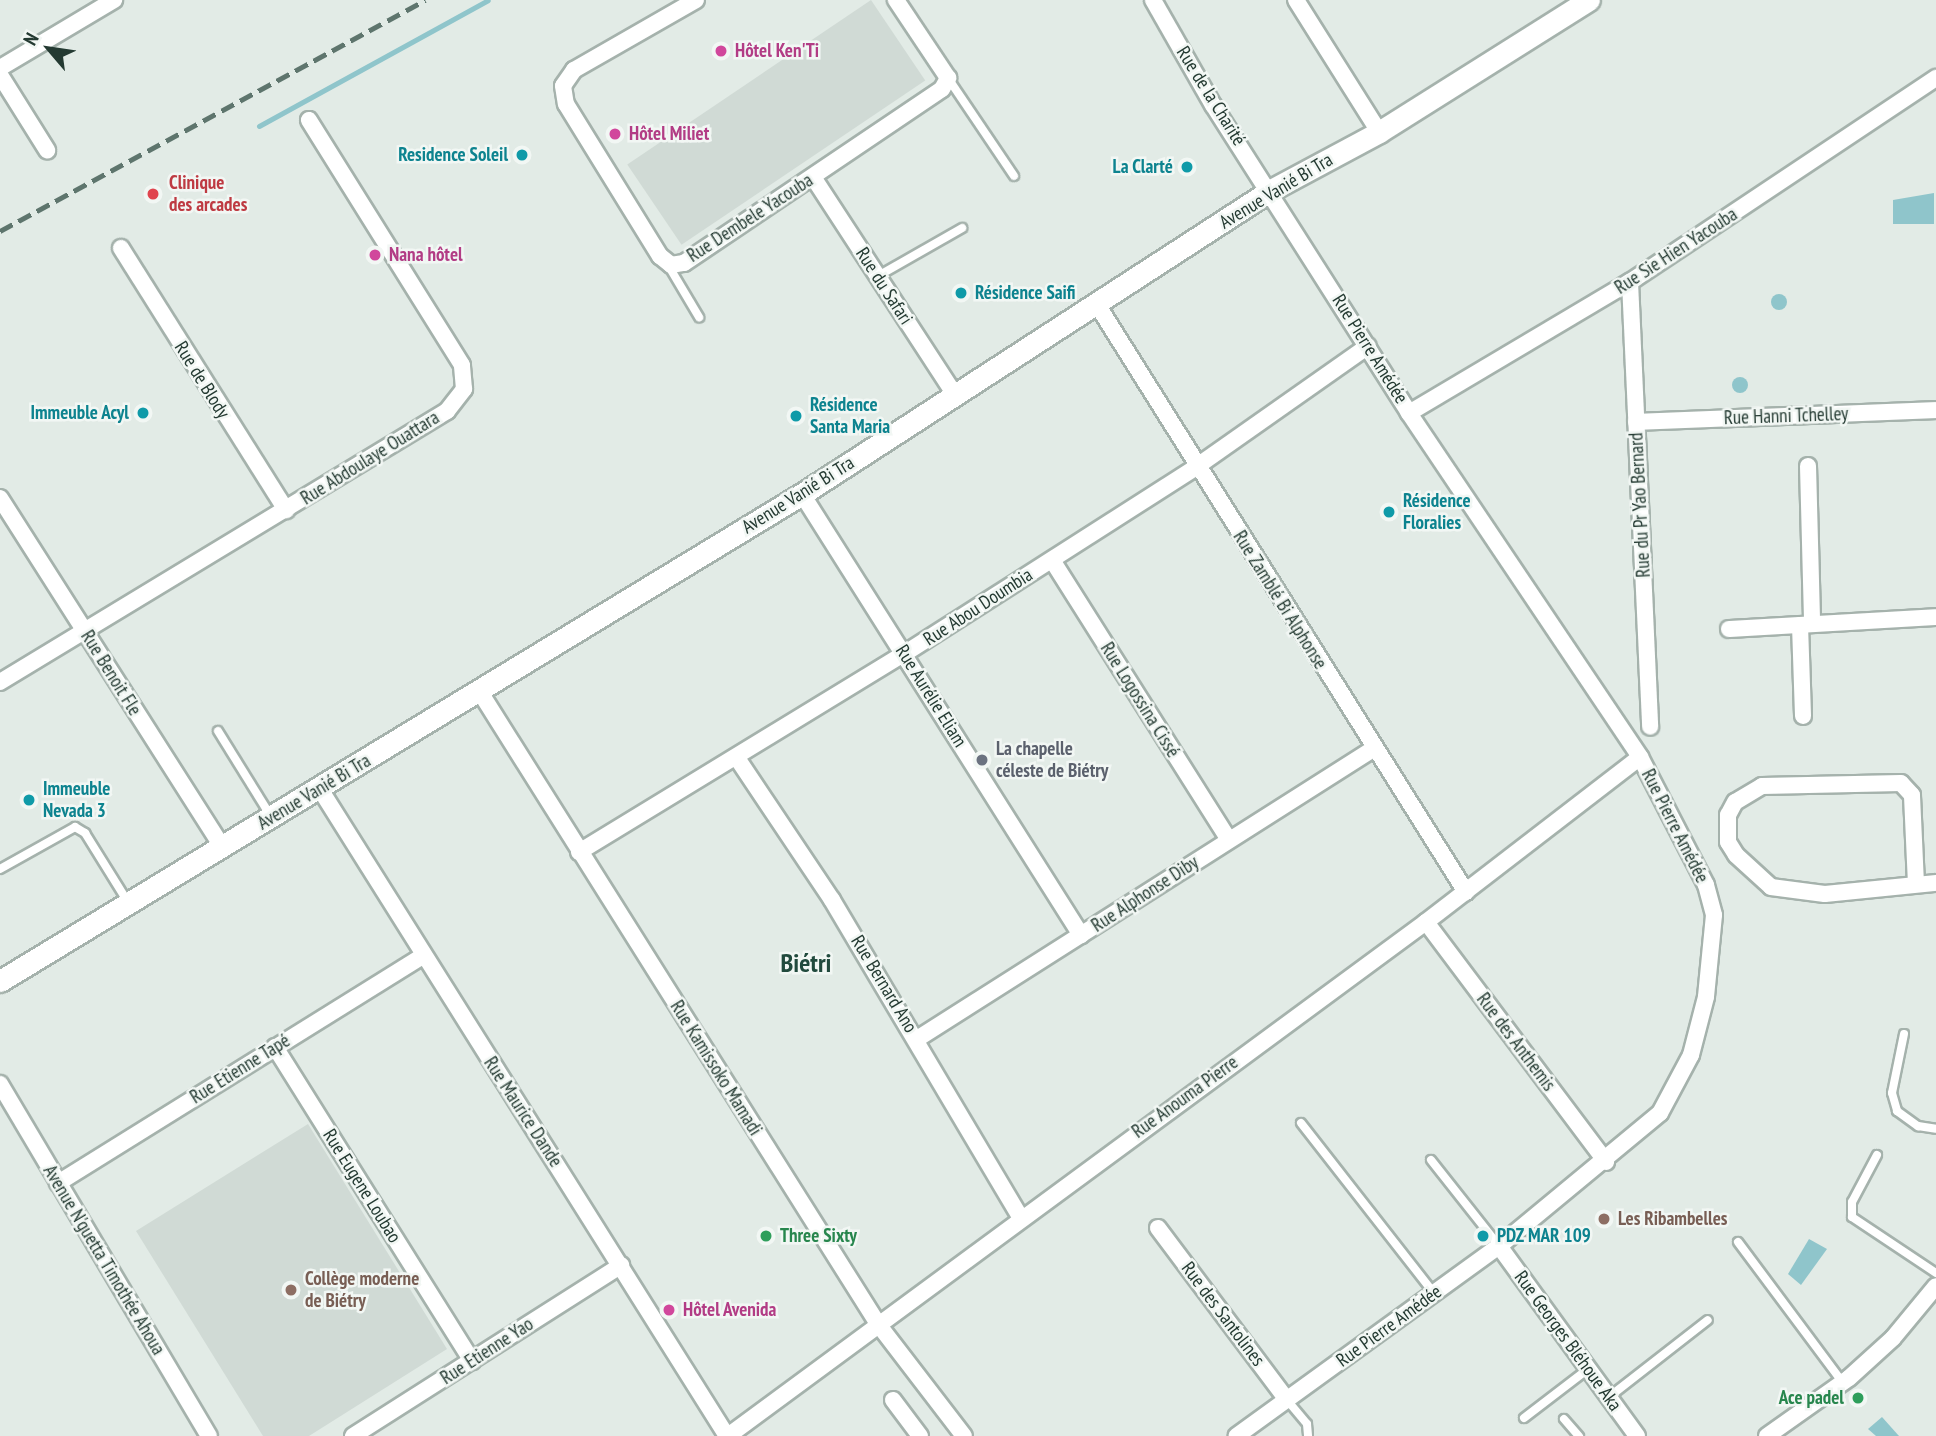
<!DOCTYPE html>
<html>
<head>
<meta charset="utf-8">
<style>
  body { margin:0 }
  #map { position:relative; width:1936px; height:1436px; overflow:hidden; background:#e2ebe6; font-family:"PT Sans Narrow",sans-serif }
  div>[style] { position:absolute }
  .built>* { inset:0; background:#d0dad5; transform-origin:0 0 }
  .water>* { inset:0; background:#8fc5cb }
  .round { border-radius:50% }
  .stream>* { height:5px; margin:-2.5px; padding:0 2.5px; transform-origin:2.5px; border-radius:2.5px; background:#8fc5cb }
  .roads { filter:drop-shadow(2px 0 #a5b2ac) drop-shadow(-2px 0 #a5b2ac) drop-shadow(0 2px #a5b2ac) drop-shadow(0 -2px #a5b2ac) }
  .lane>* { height:8px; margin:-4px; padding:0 4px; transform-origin:4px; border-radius:4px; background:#fff }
  .street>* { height:16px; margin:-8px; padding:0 8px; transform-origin:8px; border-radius:8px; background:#fff }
  .secondary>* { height:21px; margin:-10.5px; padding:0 10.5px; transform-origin:10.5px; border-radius:10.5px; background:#fff }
  .rail>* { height:5px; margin-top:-2.5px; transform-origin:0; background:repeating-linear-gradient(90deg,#5e756d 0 14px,transparent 0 21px) }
  .dots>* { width:19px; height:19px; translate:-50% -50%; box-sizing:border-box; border:4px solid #f2f7f4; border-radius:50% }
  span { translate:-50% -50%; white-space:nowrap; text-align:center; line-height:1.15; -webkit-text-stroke:5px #f2f7f4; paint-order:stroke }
  .hotel-label { font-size:19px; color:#b23c85; font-weight:700 }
  .left { translate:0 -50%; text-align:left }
  .street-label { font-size:19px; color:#243a32 }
  .culture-label { font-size:19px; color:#0d838f; font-weight:700 }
  .right { translate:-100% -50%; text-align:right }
  .health-label { font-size:19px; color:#be3a42; font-weight:700 }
  .worship-label { font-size:19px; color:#5b616d; font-weight:700 }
  .education-label { font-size:19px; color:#785e54; font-weight:700 }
  .leisure-label { font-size:19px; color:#27864d; font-weight:700 }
  .district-label { font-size:26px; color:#214a3d; font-weight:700 }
  .north { position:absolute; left:14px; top:14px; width:70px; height:70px; -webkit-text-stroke:5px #f2f7f4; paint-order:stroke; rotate:299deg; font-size:19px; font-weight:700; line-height:28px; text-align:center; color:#243a32 }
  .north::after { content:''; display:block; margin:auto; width:24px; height:32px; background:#243a32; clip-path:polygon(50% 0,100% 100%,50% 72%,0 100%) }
</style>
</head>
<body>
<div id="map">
  <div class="built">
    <i style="left:871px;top:0;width:97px;height:294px;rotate:56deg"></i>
    <i style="clip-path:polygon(308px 1124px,447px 1349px,309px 1436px,263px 1436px,136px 1231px)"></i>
  </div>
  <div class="water">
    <i style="clip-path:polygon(1934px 193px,1934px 224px,1893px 224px,1893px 200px)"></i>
    <i class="round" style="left:1771px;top:294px;width:16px;height:16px"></i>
    <i class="round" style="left:1732px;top:377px;width:16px;height:16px"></i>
    <i style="clip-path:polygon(1809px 1239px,1827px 1249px,1801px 1285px,1788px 1274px)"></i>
    <i style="clip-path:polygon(1882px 1417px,1899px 1436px,1876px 1436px,1868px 1429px)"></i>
  </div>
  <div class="stream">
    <i style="left:259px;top:126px;width:261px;rotate:-28.8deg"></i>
  </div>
  <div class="roads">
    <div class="lane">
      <i style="left:948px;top:78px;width:118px;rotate:56deg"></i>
      <i style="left:668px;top:265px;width:61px;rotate:59.2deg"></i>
      <i style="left:878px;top:276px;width:97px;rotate:-29.7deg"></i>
      <i style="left:218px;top:731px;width:99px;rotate:58.2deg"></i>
      <i style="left:0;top:869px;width:86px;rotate:-29.2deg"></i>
      <i style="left:75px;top:827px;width:12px;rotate:31deg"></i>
      <i style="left:85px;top:833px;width:81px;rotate:58.1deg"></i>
      <i style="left:1904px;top:1034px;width:60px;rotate:101.5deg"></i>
      <i style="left:1892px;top:1093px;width:19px;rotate:74deg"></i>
      <i style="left:1897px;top:1111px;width:26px;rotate:36deg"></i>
      <i style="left:1918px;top:1126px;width:18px;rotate:9deg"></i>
      <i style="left:1301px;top:1123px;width:216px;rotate:52deg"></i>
      <i style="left:1877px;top:1155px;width:53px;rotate:118deg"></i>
      <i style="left:1852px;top:1202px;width:15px;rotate:90deg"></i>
      <i style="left:1852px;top:1217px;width:101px;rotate:33.7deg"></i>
      <i style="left:1431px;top:1160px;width:110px;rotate:51.7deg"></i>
      <i style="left:1738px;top:1242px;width:176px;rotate:53.3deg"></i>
      <i style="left:1609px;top:1397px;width:125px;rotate:-37.9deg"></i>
      <i style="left:1287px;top:1400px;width:31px;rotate:50deg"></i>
      <i style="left:1307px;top:1424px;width:12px;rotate:85deg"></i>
      <i style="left:1524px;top:1418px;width:81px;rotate:-37.4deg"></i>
      <i style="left:1564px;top:1419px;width:23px;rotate:49deg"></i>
    </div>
    <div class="street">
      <i style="left:696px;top:0;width:141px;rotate:150.2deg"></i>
      <i style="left:574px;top:70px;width:19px;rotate:125deg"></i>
      <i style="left:563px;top:86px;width:18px;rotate:81deg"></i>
      <i style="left:566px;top:104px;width:179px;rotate:58.3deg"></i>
      <i style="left:660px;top:256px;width:14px;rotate:39deg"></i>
      <i style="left:671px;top:265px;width:13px;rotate:-9deg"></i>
      <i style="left:684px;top:263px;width:311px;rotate:-34deg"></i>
      <i style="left:942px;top:89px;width:13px;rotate:-61deg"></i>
      <i style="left:948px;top:78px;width:94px;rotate:-123.7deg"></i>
      <i style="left:1153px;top:0;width:121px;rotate:60.3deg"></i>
      <i style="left:1213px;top:105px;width:365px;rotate:57.5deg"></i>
      <i style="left:1409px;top:413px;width:414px;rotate:56.1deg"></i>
      <i style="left:1640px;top:757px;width:144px;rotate:62.7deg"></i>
      <i style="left:1706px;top:885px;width:31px;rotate:75deg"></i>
      <i style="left:1714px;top:915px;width:82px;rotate:95.6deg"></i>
      <i style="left:1706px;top:997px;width:60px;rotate:104.5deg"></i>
      <i style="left:1691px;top:1055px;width:66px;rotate:118.1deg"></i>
      <i style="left:1660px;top:1113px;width:209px;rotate:140.4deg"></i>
      <i style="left:1499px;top:1246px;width:324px;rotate:144.1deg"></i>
      <i style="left:1296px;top:0;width:156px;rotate:57.8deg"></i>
      <i style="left:0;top:68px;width:133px;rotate:-30.8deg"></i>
      <i style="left:0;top:75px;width:89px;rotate:57.9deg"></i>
      <i style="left:813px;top:177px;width:260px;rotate:56.9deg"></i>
      <i style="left:121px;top:248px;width:310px;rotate:57.8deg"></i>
      <i style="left:1630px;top:282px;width:445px;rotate:87.4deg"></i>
      <i style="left:1098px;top:306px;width:692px;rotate:57.87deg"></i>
      <i style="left:1409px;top:413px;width:257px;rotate:-30.7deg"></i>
      <i style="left:1630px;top:282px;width:368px;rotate:-33.7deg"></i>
      <i style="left:1636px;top:422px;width:300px;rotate:-2.3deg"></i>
      <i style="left:1808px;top:466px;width:158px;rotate:88.5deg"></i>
      <i style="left:802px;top:494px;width:522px;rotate:57.68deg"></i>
      <i style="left:0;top:498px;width:414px;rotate:57.5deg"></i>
      <i style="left:1052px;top:560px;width:331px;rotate:57.7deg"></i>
      <i style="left:1800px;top:625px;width:91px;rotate:88.1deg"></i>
      <i style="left:1729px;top:629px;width:207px;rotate:-3.3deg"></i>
      <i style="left:0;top:682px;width:523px;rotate:-31.23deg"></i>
      <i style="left:447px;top:411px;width:28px;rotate:-52deg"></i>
      <i style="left:464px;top:389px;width:24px;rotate:-95deg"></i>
      <i style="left:462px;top:365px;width:289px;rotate:-122deg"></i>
      <i style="left:480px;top:692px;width:747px;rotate:57.8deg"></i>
      <i style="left:878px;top:1324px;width:141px;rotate:52.5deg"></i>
      <i style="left:737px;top:758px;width:171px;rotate:56.2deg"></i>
      <i style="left:832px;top:900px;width:369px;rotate:59.3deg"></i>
      <i style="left:320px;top:789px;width:764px;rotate:57.83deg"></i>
      <i style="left:579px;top:852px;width:381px;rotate:-31.4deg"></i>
      <i style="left:904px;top:654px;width:347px;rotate:-32.6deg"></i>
      <i style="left:1196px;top:467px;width:210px;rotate:-35.1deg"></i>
      <i style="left:1916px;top:884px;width:89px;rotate:-92.6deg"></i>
      <i style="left:1912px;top:795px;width:16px;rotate:-133deg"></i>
      <i style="left:1901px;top:783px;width:139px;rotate:178.8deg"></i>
      <i style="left:1762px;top:786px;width:31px;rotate:149deg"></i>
      <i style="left:1735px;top:802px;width:15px;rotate:118deg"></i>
      <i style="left:1728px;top:815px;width:27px;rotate:90deg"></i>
      <i style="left:1728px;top:842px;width:15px;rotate:58deg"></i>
      <i style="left:1736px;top:855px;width:47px;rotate:42.4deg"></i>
      <i style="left:1771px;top:887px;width:54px;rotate:7.4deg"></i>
      <i style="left:1825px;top:894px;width:112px;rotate:-5.7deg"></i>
      <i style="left:1426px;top:922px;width:300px;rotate:53.1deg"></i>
      <i style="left:917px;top:1039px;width:540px;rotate:-32.45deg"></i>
      <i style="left:275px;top:1047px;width:371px;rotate:57.9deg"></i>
      <i style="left:0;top:1084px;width:409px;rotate:59.3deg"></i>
      <i style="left:58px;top:1183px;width:430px;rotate:-31.9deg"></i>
      <i style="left:1158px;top:1228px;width:215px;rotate:53.1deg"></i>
      <i style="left:1499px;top:1246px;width:235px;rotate:54deg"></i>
      <i style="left:893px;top:1400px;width:45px;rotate:53.1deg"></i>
      <i style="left:353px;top:1436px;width:318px;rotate:-32.5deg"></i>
      <i style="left:728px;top:1436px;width:867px;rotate:-36.37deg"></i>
      <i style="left:1426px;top:922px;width:270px;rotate:-37.6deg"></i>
      <i style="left:1767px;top:1436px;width:100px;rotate:-35.3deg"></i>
      <i style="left:1849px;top:1378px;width:59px;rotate:-42.3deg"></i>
      <i style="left:1893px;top:1338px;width:67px;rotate:-50.4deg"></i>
    </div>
    <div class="secondary">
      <i style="left:0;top:981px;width:938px;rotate:-31.27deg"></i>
      <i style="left:802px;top:494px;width:559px;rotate:-32.95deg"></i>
      <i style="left:1271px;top:190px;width:123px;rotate:-28.2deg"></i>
      <i style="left:1379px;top:132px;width:248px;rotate:-32.2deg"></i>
    </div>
  </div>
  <div class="rail">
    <i style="left:0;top:231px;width:484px;rotate:-28.5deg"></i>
  </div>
  <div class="dots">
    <i style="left:721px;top:51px;background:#d1479c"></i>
    <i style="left:615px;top:134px;background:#d1479c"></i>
    <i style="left:522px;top:155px;background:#0f9aa8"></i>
    <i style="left:1187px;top:167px;background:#0f9aa8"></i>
    <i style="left:153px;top:194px;background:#e0444e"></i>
    <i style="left:375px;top:255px;background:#d1479c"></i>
    <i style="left:961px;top:293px;background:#0f9aa8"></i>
    <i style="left:143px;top:413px;background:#0f9aa8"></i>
    <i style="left:796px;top:416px;background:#0f9aa8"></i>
    <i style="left:1389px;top:512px;background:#0f9aa8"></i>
    <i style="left:982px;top:760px;background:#6b7280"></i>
    <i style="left:29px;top:800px;background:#0f9aa8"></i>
    <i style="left:1604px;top:1219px;background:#8d6e63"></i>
    <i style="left:766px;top:1236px;background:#2e9e5b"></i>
    <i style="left:1483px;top:1236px;background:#0f9aa8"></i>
    <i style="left:291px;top:1290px;background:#8d6e63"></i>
    <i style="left:669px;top:1310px;background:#d1479c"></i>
    <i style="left:1858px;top:1398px;background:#2e9e5b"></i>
  </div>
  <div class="hotel-label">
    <span class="left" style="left:735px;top:51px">Hôtel Ken'Ti</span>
    <span class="left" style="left:629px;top:134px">Hôtel Miliet</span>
    <span class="left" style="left:389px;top:255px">Nana hôtel</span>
    <span class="left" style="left:683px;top:1310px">Hôtel Avenida</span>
  </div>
  <div class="street-label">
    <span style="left:1211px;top:96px;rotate:58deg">Rue de la Charité</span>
    <span style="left:1276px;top:191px;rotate:-31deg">Avenue Vanié Bi Tra</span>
    <span style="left:750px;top:218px;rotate:-33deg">Rue Dembele Yacouba</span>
    <span style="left:1676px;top:251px;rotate:-33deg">Rue Sie Hien Yacouba</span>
    <span style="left:884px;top:286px;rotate:57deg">Rue du Safari</span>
    <span style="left:1370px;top:349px;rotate:58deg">Rue Pierre Amédée</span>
    <span style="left:202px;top:380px;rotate:58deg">Rue de Blody</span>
    <span style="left:1786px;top:416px;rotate:-2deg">Rue Hanni Tchelley</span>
    <span style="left:370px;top:458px;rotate:-32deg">Rue Abdoulaye Ouattara</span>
    <span style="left:798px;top:495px;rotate:-32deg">Avenue Vanié Bi Tra</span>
    <span style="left:1640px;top:505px;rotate:-93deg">Rue du Pr Yao Bernard</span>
    <span style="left:1280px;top:600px;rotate:58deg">Rue Zamblé Bi Alphonse</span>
    <span style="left:978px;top:607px;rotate:-33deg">Rue Abou Doumbia</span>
    <span style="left:111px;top:673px;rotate:58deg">Rue Benoit Fle</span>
    <span style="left:931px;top:696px;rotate:58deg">Rue Aurélie Eliam</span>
    <span style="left:1140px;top:700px;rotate:58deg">Rue Logossina Cissé</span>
    <span style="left:314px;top:792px;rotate:-31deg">Avenue Vanié Bi Tra</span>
    <span style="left:1675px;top:826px;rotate:63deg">Rue Pierre Amédée</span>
    <span style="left:1145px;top:894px;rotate:-33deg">Rue Alphonse Diby</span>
    <span style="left:884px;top:984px;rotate:59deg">Rue Bernard Ano</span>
    <span style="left:1516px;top:1042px;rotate:53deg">Rue des Anthemis</span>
    <span style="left:716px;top:1068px;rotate:58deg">Rue Kamissoko Mamadi</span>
    <span style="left:240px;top:1069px;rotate:-32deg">Rue Etienne Tapé</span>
    <span style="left:1185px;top:1097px;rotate:-36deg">Rue Anouma Pierre</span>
    <span style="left:523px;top:1112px;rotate:57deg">Rue Maurice Dande</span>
    <span style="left:362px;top:1186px;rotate:58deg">Rue Eugene Loubao</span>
    <span style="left:104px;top:1260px;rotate:59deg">Avenue N'guetta Timothée Ahoua</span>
    <span style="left:1223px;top:1314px;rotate:53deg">Rue des Santolines</span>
    <span style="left:1389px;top:1326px;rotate:-36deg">Rue Pierre Amédée</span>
    <span style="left:1568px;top:1341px;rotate:54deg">Rue Georges Bléhoue Aka</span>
    <span style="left:487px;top:1351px;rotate:-33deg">Rue Etienne Yao</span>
  </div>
  <div class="culture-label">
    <span class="right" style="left:508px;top:155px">Residence Soleil</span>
    <span class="right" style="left:1173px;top:167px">La Clarté</span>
    <span class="left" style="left:975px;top:293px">Résidence Saifi</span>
    <span class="left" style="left:810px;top:416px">Résidence<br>Santa Maria</span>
    <span class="right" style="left:129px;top:413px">Immeuble Acyl</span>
    <span class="left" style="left:1403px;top:512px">Résidence<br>Floralies</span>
    <span class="left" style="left:43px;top:800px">Immeuble<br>Nevada 3</span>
    <span class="left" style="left:1497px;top:1236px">PDZ MAR 109</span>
  </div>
  <div class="health-label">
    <span class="left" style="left:169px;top:194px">Clinique<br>des arcades</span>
  </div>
  <div class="worship-label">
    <span class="left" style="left:996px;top:760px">La chapelle<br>céleste de Biétry</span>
  </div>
  <div class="education-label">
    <span class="left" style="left:1618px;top:1219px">Les Ribambelles</span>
    <span class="left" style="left:305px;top:1290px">Collège moderne<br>de Biétry</span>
  </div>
  <div class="leisure-label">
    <span class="left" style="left:780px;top:1236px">Three Sixty</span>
    <span class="right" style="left:1844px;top:1398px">Ace padel</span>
  </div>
  <div class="district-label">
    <span style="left:806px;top:963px">Biétri</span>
  </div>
  <div class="north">N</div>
</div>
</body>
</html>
